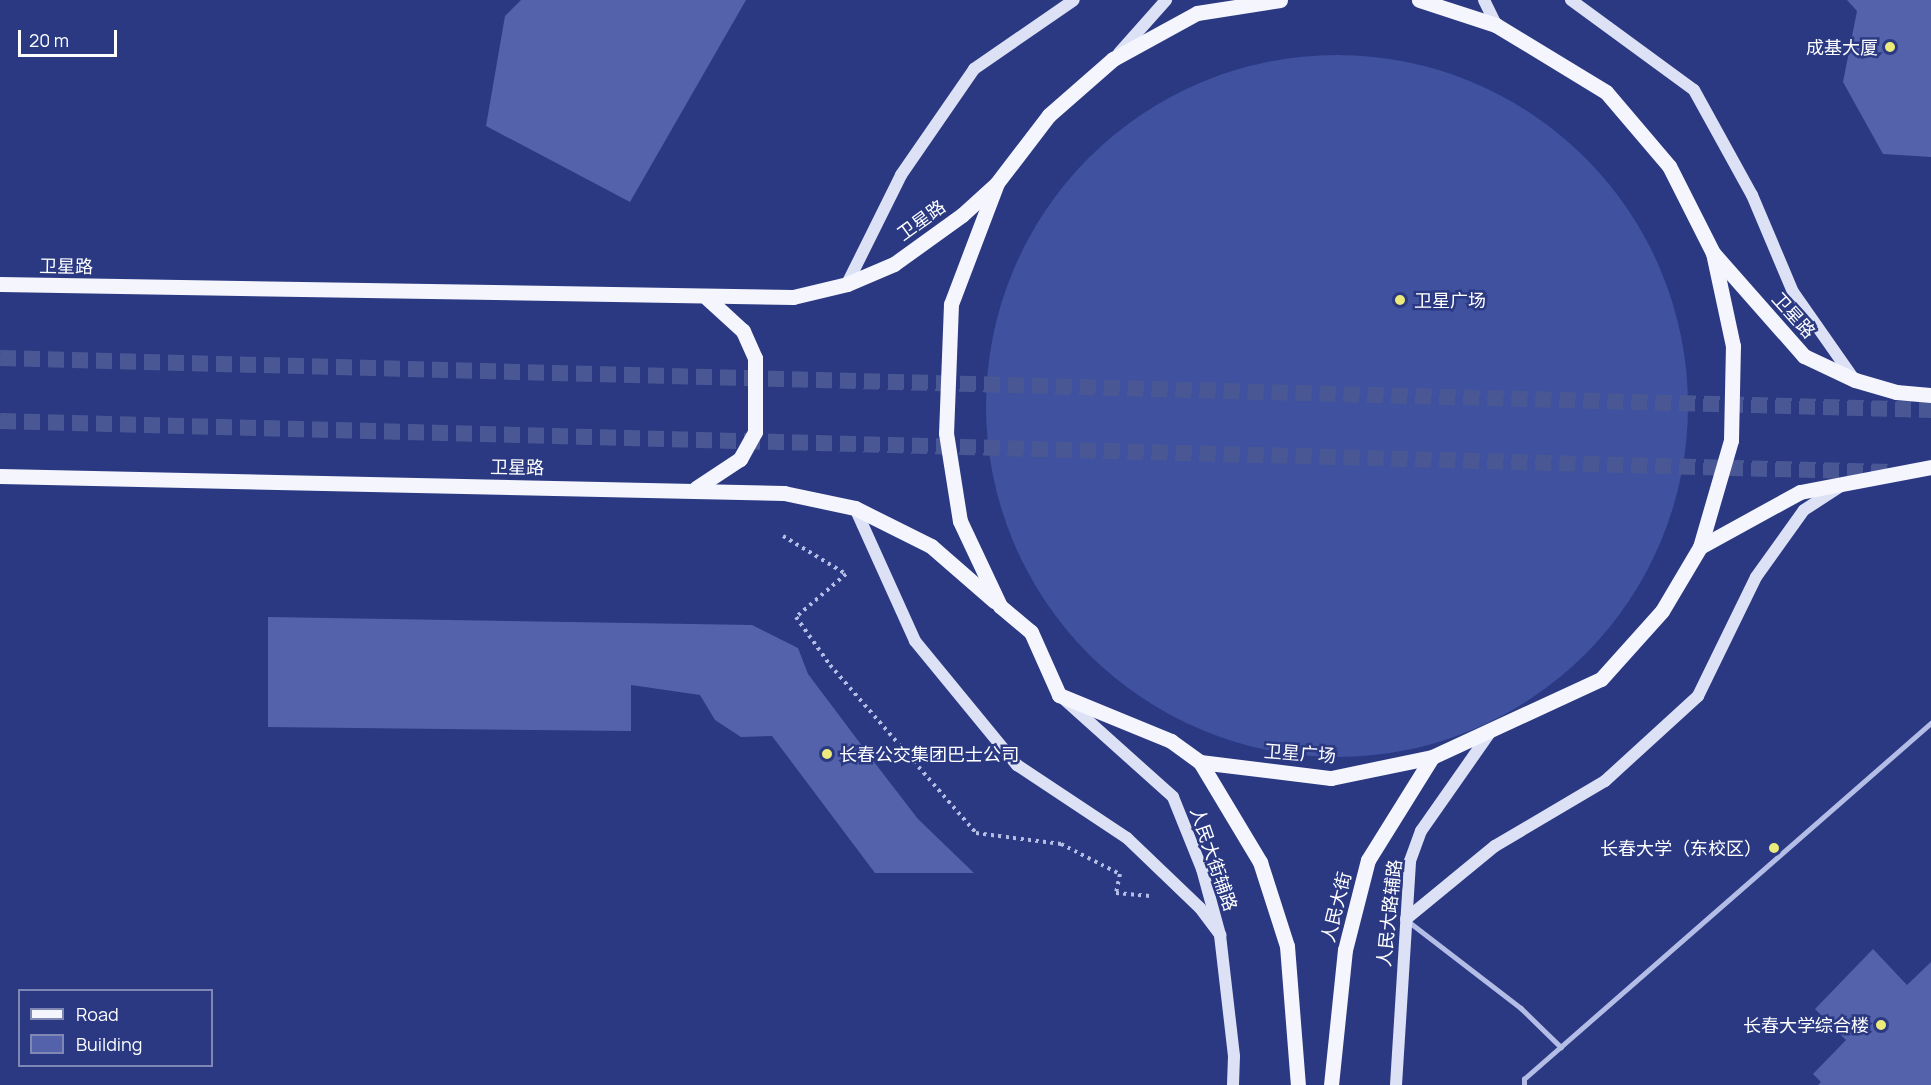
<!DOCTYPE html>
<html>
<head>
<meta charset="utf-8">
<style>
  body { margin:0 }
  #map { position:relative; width:1931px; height:1085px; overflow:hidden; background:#2a3982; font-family:Manrope,"Noto Sans SC",sans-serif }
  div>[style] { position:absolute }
  .green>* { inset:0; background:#3f519f }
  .round { border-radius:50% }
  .building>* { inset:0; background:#5362ab }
  .trunk-tunnel>* { height:16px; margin-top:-8px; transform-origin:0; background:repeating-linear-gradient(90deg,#4a5795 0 16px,transparent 0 24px) }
  .path>* { height:4px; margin-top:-2px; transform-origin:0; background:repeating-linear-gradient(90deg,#b3bde6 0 3px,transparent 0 7.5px) }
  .service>* { height:4.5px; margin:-2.25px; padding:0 2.25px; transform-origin:2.25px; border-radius:2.25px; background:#b3bde6 }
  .secondary>* { height:12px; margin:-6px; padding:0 6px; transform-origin:6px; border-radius:6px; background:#dce1f6 }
  .primary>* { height:15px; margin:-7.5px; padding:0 7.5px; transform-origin:7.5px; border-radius:7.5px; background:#f4f5fd }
  .dots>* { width:16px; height:16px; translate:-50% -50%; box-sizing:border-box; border:3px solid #2a3982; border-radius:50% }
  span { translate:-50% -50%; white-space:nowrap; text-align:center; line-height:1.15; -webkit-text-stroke:5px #2a3982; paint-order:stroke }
  .poi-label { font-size:18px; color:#fff }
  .right { translate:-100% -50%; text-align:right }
  .left { translate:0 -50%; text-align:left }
  .street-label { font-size:18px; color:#fff }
  .legend { position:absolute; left:18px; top:989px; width:195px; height:78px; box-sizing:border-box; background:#2a3982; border:2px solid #7f88b4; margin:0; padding:8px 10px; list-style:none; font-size:18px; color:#fff }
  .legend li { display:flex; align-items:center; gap:12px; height:30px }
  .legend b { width:30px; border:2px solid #7f88b4 }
  .scale { position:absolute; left:18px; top:30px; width:99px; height:27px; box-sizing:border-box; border:3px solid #fff; border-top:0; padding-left:8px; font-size:18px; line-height:21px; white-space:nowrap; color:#fff; -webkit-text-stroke:4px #2a3982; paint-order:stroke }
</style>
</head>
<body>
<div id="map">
  <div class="green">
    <i class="round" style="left:986px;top:55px;width:702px;height:702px"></i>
  </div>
  <div class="building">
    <i style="clip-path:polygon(521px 0,746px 0,630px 202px,486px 126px,505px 16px)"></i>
    <i style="clip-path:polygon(1847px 0,1931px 0,1931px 157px,1883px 154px,1843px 82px,1857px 11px)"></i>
    <i style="clip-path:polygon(268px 617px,752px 625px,798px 648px,808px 674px,881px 771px,918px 819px,974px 873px,875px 873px,772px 736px,741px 737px,715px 720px,700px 695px,631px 685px,631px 731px,268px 727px)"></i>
    <i style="clip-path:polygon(1873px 949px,1907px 985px,1931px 962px,1931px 1085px,1818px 1085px,1821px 1082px,1813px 1074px,1846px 1040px,1815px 1009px)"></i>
  </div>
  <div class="trunk-tunnel">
    <i style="left:0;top:358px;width:1932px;rotate:1.54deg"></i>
    <i style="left:0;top:421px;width:1889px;rotate:1.55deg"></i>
  </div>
  <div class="path">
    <i style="left:783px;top:536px;width:74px;rotate:31.1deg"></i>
    <i style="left:846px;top:574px;width:66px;rotate:139.3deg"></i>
    <i style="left:796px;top:617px;width:59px;rotate:54.7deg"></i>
    <i style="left:830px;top:665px;width:223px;rotate:49deg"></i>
    <i style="left:976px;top:833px;width:86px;rotate:7.4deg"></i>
    <i style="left:1061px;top:844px;width:66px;rotate:27deg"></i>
    <i style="left:1120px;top:874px;width:19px;rotate:102deg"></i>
    <i style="left:1116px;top:893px;width:37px;rotate:5deg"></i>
  </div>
  <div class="service">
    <i style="left:1408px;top:921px;width:143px;rotate:37.6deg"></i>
    <i style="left:1521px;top:1008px;width:56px;rotate:44.3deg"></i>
    <i style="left:1524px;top:1085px;width:6px;rotate:-90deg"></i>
    <i style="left:1524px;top:1079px;width:541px;rotate:-41.18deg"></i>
  </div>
  <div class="secondary">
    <i style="left:1484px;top:0;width:28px;rotate:64deg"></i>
    <i style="left:1571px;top:0;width:152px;rotate:36.2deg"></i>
    <i style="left:1694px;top:90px;width:120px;rotate:61.1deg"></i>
    <i style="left:1752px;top:195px;width:105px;rotate:67.1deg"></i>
    <i style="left:1793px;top:292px;width:106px;rotate:55deg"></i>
    <i style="left:1119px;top:53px;width:71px;rotate:-48.4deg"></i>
    <i style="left:847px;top:284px;width:122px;rotate:-63.6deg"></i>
    <i style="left:901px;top:175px;width:129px;rotate:-55.4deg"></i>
    <i style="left:974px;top:69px;width:121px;rotate:-34.6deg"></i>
    <i style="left:855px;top:508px;width:146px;rotate:65.7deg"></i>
    <i style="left:915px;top:641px;width:161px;rotate:50.6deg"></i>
    <i style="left:1017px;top:765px;width:132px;rotate:33.6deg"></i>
    <i style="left:1127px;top:838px;width:101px;rotate:43.8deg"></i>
    <i style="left:1200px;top:908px;width:34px;rotate:53deg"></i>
    <i style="left:1065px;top:700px;width:145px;rotate:41.9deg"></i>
    <i style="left:1173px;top:797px;width:78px;rotate:68.1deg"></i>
    <i style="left:1202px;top:869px;width:68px;rotate:74.7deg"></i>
    <i style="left:1220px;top:935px;width:122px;rotate:83.4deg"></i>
    <i style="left:1234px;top:1056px;width:29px;rotate:92deg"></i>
    <i style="left:1406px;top:919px;width:115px;rotate:-39.4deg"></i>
    <i style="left:1495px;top:846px;width:128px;rotate:-30.6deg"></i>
    <i style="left:1605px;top:781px;width:126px;rotate:-42.4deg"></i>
    <i style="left:1698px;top:696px;width:132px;rotate:-64deg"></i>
    <i style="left:1756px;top:577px;width:82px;rotate:-54.4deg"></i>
    <i style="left:1804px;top:510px;width:44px;rotate:-33deg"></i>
    <i style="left:1396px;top:1085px;width:224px;rotate:-86.4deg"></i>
    <i style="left:1410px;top:861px;width:32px;rotate:-70deg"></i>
    <i style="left:1421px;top:831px;width:122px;rotate:-55deg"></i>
  </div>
  <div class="primary">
    <i style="left:1280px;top:0;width:84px;rotate:171.1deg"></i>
    <i style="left:1197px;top:13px;width:96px;rotate:151.3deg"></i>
    <i style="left:1113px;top:59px;width:85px;rotate:138.8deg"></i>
    <i style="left:1049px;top:115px;width:86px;rotate:127.4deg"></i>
    <i style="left:997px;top:183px;width:129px;rotate:110.8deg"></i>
    <i style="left:951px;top:304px;width:129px;rotate:92.2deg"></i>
    <i style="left:946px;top:433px;width:89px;rotate:81deg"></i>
    <i style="left:960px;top:521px;width:94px;rotate:64.8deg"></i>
    <i style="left:1000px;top:606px;width:40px;rotate:40deg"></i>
    <i style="left:1031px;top:632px;width:69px;rotate:66deg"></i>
    <i style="left:1059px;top:695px;width:121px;rotate:22.3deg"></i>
    <i style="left:1171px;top:741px;width:36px;rotate:36deg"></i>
    <i style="left:1200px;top:762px;width:132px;rotate:7deg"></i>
    <i style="left:1331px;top:778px;width:103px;rotate:-11.7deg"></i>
    <i style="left:1432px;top:757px;width:186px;rotate:-24.8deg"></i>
    <i style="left:1601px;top:679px;width:91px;rotate:-48.1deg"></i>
    <i style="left:1662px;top:611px;width:74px;rotate:-59.3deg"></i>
    <i style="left:1700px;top:547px;width:111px;rotate:-73.8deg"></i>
    <i style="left:1731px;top:440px;width:94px;rotate:-88.8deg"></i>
    <i style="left:1733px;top:346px;width:95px;rotate:-102.1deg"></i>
    <i style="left:1713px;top:253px;width:97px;rotate:-116.8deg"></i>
    <i style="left:1669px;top:166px;width:97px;rotate:-130.4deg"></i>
    <i style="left:1606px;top:92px;width:129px;rotate:-148.7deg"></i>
    <i style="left:1496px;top:25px;width:81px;rotate:-162deg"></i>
    <i style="left:1714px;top:254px;width:136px;rotate:48.6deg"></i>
    <i style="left:1804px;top:356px;width:56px;rotate:25.2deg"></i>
    <i style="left:1855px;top:380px;width:43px;rotate:16.3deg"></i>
    <i style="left:1896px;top:392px;width:35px;rotate:5deg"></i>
    <i style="left:0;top:284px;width:793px;rotate:0.94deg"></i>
    <i style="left:793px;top:297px;width:56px;rotate:-13.5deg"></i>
    <i style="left:847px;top:284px;width:51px;rotate:-23.1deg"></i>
    <i style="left:894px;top:264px;width:84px;rotate:-35.8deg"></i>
    <i style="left:962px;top:215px;width:45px;rotate:-42.3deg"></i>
    <i style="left:0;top:476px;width:784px;rotate:1.24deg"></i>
    <i style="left:784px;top:493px;width:73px;rotate:11.9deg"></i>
    <i style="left:855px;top:508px;width:85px;rotate:26.6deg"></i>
    <i style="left:931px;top:546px;width:84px;rotate:41.1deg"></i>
    <i style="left:696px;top:488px;width:53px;rotate:-33.4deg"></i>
    <i style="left:740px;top:459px;width:31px;rotate:-61deg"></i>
    <i style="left:755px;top:432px;width:74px;rotate:-90deg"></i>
    <i style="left:755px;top:358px;width:30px;rotate:-114deg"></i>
    <i style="left:743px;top:331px;width:49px;rotate:-137.5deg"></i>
    <i style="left:1700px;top:547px;width:114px;rotate:-28.8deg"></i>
    <i style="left:1800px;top:492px;width:133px;rotate:-10.8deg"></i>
    <i style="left:1200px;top:762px;width:117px;rotate:59deg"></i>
    <i style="left:1260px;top:862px;width:88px;rotate:72.2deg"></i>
    <i style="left:1287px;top:946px;width:139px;rotate:85.5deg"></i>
    <i style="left:1331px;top:1085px;width:136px;rotate:-84.1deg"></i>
    <i style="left:1345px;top:950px;width:93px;rotate:-75.7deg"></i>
    <i style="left:1368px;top:860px;width:121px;rotate:-58.1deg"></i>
  </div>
  <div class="dots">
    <i style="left:1890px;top:47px;background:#ecea7b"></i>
    <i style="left:1400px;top:300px;background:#ecea7b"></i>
    <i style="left:827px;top:754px;background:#ecea7b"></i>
    <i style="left:1774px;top:848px;background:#ecea7b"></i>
    <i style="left:1881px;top:1025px;background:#ecea7b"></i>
  </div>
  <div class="poi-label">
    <span class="right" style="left:1878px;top:47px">成基大厦</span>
    <span class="left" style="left:1414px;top:300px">卫星广场</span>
    <span class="left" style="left:839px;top:754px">长春公交集团巴士公司</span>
    <span class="right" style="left:1762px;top:848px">长春大学（东校区）</span>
    <span class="right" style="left:1869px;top:1025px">长春大学综合楼</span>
  </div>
  <div class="street-label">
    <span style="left:921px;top:220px;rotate:-36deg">卫星路</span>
    <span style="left:66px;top:266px;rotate:1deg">卫星路</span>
    <span style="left:1794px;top:315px;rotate:48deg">卫星路</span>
    <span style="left:517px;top:467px;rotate:1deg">卫星路</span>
    <span style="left:1300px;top:753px;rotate:4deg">卫星广场</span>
    <span style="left:1214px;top:859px;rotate:71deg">人民大街辅路</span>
    <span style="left:1336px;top:907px;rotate:-76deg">人民大街</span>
    <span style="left:1389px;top:913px;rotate:-84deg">人民大路辅路</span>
  </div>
  <ul class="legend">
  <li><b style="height:8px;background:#f4f5fd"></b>Road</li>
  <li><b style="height:16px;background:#5362ab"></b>Building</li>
  </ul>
  <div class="scale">20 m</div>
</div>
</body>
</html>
